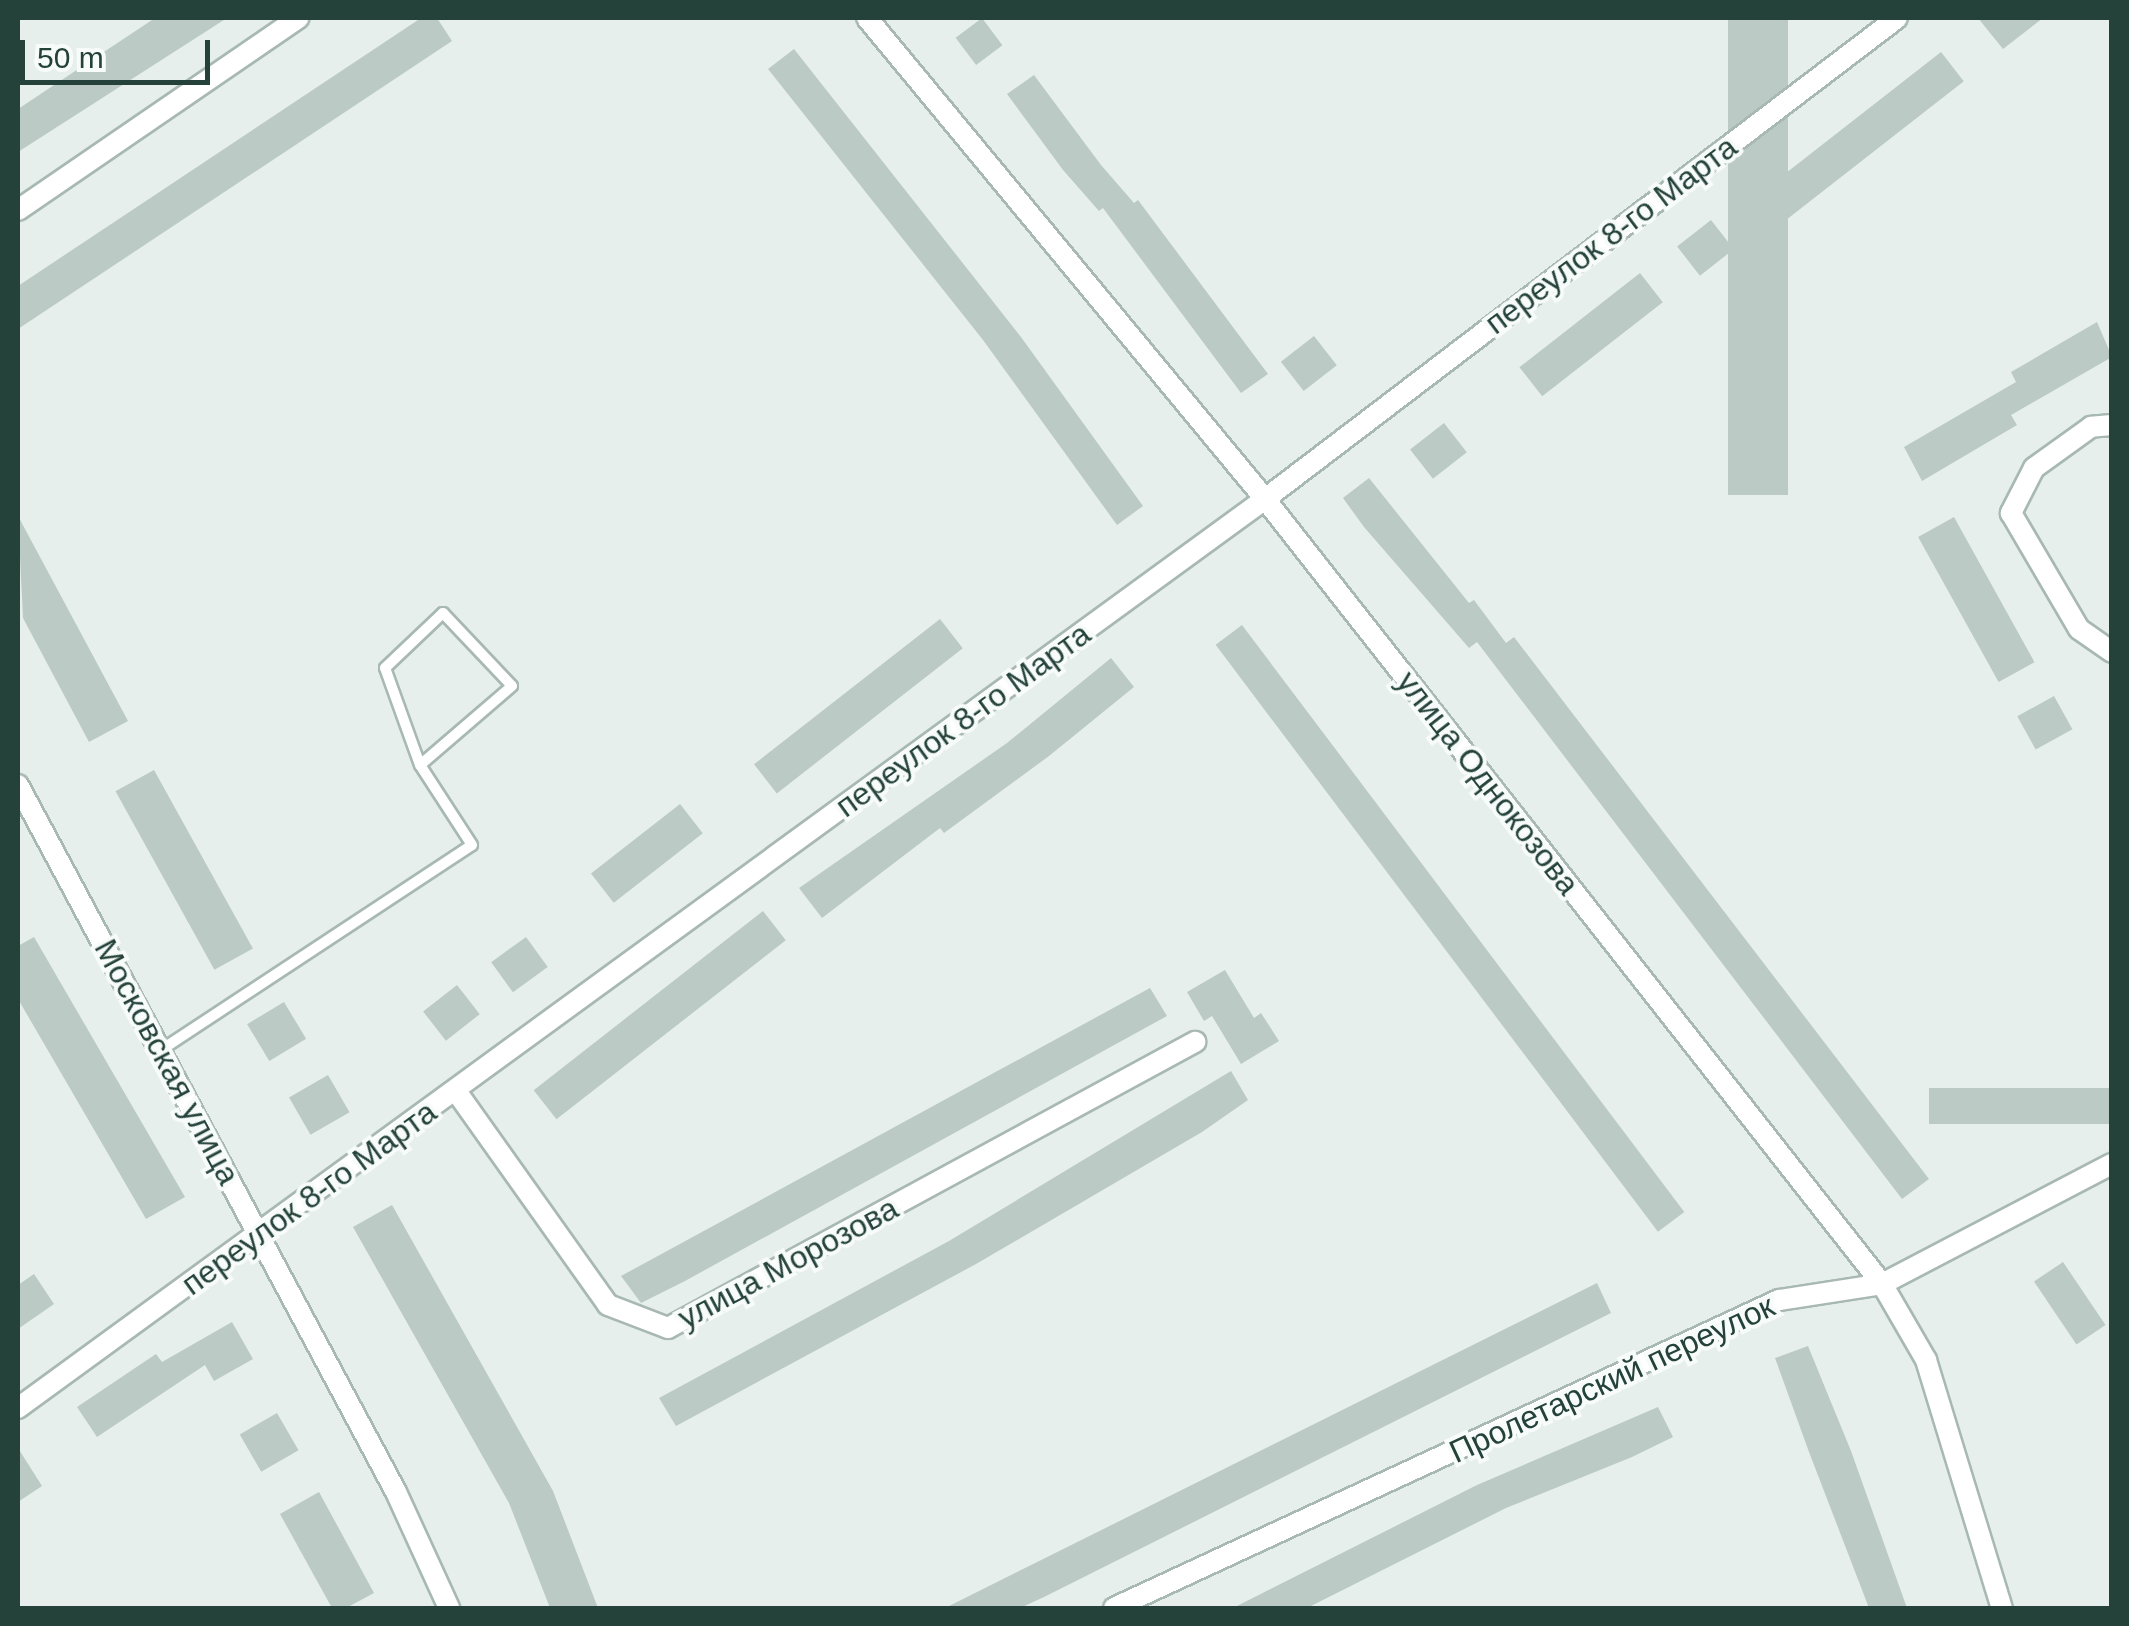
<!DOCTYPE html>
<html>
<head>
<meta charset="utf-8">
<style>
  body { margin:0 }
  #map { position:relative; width:2129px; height:1626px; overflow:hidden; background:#e6efeb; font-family:Helvetica,sans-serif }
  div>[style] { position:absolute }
  .building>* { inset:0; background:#bbcac4; transform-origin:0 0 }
  .roads { filter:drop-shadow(2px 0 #a8b8b2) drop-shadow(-2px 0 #a8b8b2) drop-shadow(0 2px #a8b8b2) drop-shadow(0 -2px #a8b8b2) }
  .lane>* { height:10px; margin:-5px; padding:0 5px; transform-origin:5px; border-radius:5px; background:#fff }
  .street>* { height:20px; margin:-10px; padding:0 10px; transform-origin:10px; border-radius:10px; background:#fff }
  span { translate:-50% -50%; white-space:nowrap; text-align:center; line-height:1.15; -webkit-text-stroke:8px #f7fbf9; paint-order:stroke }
  .street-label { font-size:32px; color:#24423a }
  .frame { position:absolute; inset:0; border:20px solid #24423a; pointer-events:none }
  .scale { position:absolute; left:20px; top:40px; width:190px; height:45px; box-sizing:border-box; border:5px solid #24423a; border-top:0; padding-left:12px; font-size:30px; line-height:35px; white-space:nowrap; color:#24423a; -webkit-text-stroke:8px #f7fbf9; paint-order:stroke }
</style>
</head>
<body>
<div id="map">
  <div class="building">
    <i style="clip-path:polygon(155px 18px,227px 18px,18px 152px,18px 109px)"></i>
    <i style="clip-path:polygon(421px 18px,437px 18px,452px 41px,18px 329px,18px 286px)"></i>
    <i style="left:982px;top:18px;width:34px;height:33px;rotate:53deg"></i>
    <i style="left:1728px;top:18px;width:60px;height:477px"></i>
    <i style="clip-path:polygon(1978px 18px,2043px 18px,2003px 49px)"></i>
    <i style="clip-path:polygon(794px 49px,1021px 337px,1143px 506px,1117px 525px,983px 340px,768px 69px)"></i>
    <i style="left:1941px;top:52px;width:37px;height:239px;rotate:52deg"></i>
    <i style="clip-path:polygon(1034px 75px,1101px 165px,1134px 203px,1138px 200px,1268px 374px,1241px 393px,1103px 208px,1099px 211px,1063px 170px,1007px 94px)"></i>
    <i style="left:1711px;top:220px;width:37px;height:43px;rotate:52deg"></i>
    <i style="left:1640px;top:273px;width:37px;height:153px;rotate:52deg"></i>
    <i style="clip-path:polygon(2097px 322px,2112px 357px,2011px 415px,2017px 425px,1922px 481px,1904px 447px,2016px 382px,2011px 372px)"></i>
    <i style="left:1314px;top:336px;width:37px;height:42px;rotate:52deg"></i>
    <i style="left:1444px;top:423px;width:37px;height:43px;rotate:52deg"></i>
    <i style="clip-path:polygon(1369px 478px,1469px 603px,1474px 600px,1506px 643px,1514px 637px,1929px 1179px,1902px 1199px,1477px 642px,1469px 648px,1364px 527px,1343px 498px)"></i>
    <i style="clip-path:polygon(18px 516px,128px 721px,89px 742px,23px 618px)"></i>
    <i style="left:1954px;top:517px;width:166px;height:41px;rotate:61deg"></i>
    <i style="left:940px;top:619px;width:37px;height:236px;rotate:52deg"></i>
    <i style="left:1242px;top:625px;width:735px;height:33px;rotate:53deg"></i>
    <i style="clip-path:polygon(1111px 658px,1134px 687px,1049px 756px,944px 833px,940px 828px,822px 918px,799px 888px,1007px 743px)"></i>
    <i style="left:2054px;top:696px;width:38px;height:42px;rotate:61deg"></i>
    <i style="left:154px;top:770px;width:204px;height:44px;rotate:61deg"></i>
    <i style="left:680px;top:804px;width:37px;height:113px;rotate:52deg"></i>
    <i style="left:763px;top:911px;width:37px;height:291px;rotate:52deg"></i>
    <i style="clip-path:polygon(34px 937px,185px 1197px,146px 1219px,18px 999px,18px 946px)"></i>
    <i style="left:526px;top:937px;width:37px;height:43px;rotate:54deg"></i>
    <i style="clip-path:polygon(1225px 970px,1254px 1018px,1261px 1013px,1279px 1041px,1241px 1064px,1212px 1016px,1204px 1021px,1187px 992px)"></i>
    <i style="left:457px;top:985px;width:37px;height:43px;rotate:52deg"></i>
    <i style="clip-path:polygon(1150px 988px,1167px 1016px,685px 1281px,641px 1303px,621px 1276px)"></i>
    <i style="left:284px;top:1002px;width:43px;height:43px;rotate:59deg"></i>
    <i style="clip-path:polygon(1231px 1071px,1248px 1100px,1202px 1132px,976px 1264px,676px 1426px,659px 1398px,949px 1241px)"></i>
    <i style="left:328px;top:1075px;width:43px;height:45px;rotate:60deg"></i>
    <i style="left:2112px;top:1088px;width:36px;height:183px;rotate:90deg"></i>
    <i style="clip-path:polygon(392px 1205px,553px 1491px,598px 1608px,550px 1608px,509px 1503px,353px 1227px)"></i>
    <i style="left:2063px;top:1262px;width:76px;height:35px;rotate:56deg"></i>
    <i style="clip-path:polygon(34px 1274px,54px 1304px,18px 1329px,18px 1285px)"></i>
    <i style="clip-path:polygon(1597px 1283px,1611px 1313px,1044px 1597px,1020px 1608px,945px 1608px)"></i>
    <i style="clip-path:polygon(232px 1322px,253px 1359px,214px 1381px,205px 1365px,97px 1437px,77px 1407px,156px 1354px,162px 1362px)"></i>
    <i style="clip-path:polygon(1808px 1346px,1851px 1451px,1907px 1608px,1869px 1608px,1809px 1452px,1775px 1358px)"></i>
    <i style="clip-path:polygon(1658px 1407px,1673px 1437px,1632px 1457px,1506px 1508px,1307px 1608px,1233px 1608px,1477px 1485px)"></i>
    <i style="left:277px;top:1413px;width:43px;height:43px;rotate:60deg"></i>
    <i style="clip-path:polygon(18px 1448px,42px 1486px,18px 1502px)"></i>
    <i style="clip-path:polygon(319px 1492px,374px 1593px,346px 1608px,332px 1608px,280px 1514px)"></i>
  </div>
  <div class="roads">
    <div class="lane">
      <i style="left:161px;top:1050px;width:372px;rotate:-33.4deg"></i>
      <i style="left:472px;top:845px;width:95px;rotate:-123deg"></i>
      <i style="left:420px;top:765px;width:103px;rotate:-109.8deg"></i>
      <i style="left:385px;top:668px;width:80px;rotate:-43.5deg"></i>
      <i style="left:443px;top:613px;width:100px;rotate:46.6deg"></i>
      <i style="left:512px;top:686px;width:121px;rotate:139.3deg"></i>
    </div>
    <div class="street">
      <i style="left:867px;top:18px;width:624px;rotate:50.39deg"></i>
      <i style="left:1265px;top:499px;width:998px;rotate:51.83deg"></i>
      <i style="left:1882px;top:1284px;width:88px;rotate:59.9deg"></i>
      <i style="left:1926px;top:1360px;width:259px;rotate:73deg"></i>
      <i style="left:18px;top:210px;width:340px;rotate:-34.4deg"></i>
      <i style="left:2112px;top:425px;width:21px;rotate:175deg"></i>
      <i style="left:2091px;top:427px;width:70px;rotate:144.3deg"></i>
      <i style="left:2034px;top:468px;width:51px;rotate:117.1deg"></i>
      <i style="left:2011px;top:513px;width:134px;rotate:59.6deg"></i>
      <i style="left:2079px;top:629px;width:40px;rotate:34.9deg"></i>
      <i style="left:18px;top:785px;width:802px;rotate:61.87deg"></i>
      <i style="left:396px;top:1492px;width:128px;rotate:65.4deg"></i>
      <i style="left:456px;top:1091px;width:262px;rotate:54.6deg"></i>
      <i style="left:608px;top:1305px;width:64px;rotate:21deg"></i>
      <i style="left:668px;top:1328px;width:600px;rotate:-28.49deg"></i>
      <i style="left:18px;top:1408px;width:1543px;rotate:-36.09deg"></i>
      <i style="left:1265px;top:499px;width:794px;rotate:-37.27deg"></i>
      <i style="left:1114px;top:1608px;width:733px;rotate:-24.85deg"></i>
      <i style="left:1779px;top:1300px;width:104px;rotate:-8.8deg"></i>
      <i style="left:1882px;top:1284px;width:259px;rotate:-27.6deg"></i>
    </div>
  </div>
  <div class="street-label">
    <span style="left:1611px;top:235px;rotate:-37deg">переулок 8-го Марта</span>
    <span style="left:963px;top:720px;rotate:-36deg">переулок 8-го Марта</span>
    <span style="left:1488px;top:783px;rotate:52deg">улица Однокозова</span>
    <span style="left:167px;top:1062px;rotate:62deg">Московская улица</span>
    <span style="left:309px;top:1198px;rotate:-36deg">переулок 8-го Марта</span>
    <span style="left:788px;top:1263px;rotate:-28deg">улица Морозова</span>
    <span style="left:1612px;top:1379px;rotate:-25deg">Пролетарский переулок</span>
  </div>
  <div class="frame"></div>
  <div class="scale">50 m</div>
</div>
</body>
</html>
